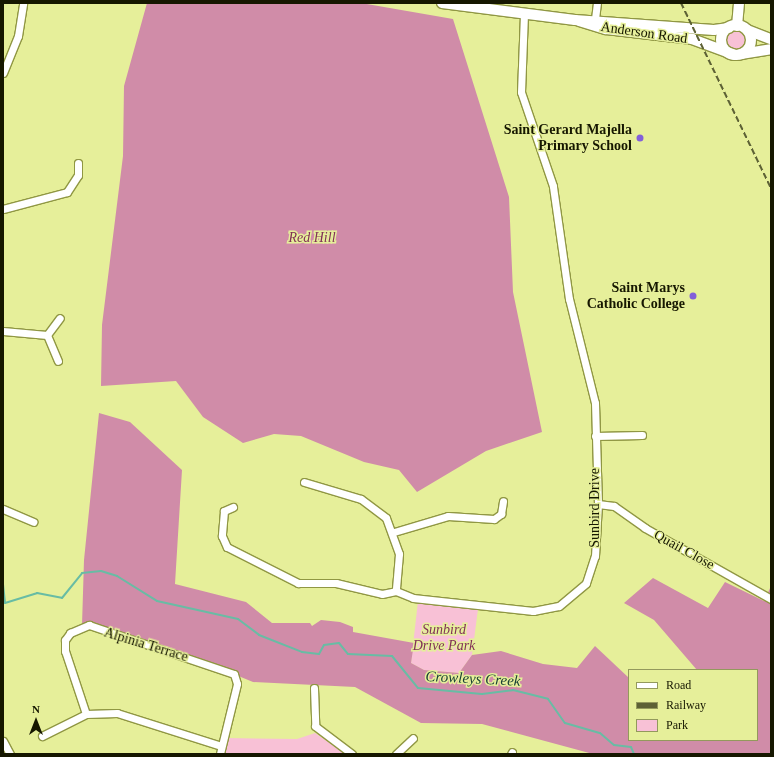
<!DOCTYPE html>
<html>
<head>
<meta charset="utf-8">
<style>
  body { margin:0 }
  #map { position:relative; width:774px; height:757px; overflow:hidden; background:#e6ef9a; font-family:"Times New Roman",serif }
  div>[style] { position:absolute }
  .green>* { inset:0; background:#f8c1d6 }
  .round { border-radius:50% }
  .forest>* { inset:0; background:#d08ca8 }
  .stream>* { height:2px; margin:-1px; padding:0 1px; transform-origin:1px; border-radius:1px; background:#68bca4 }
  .roads { filter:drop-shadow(1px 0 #909743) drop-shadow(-1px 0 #909743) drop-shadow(0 1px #909743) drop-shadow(0 -1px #909743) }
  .street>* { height:7px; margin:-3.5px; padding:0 3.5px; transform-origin:3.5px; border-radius:3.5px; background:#fff }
  .secondary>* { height:10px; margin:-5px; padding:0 5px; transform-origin:5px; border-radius:5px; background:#fff }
  .secondary>.ring { margin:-5px; padding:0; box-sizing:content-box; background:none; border:10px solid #fff; border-radius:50% }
  .rail>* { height:2px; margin-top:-1px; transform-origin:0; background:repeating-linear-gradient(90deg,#5d6135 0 6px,transparent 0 9px) }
  .dots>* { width:11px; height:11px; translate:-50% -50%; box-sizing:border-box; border:2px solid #e6ef9a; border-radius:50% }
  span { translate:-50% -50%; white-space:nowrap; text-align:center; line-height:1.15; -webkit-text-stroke:3px #e6ef9a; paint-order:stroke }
  .street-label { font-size:14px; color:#161700 }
  .poi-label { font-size:14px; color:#161700; font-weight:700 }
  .right { translate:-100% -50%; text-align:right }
  .park-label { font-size:14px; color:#813057; font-style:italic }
  .water-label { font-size:15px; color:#173e34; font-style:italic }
  .frame { position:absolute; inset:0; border:4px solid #161700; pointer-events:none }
  .legend { position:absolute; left:628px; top:669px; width:130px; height:72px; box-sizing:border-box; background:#e6ef9a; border:1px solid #93995c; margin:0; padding:5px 7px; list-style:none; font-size:12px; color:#161700 }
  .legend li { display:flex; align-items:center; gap:8px; height:20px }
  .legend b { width:20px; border:1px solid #93995c }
  .north { position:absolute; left:16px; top:701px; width:40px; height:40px; -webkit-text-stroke:3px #e6ef9a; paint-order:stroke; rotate:0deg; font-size:11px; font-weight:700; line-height:16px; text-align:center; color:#161700 }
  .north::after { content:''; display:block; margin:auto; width:14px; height:18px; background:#161700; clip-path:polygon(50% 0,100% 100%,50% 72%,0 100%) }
</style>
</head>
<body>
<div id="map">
  <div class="green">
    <i class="round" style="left:725px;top:30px;width:20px;height:20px"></i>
    <i style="clip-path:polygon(418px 601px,478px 609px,472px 655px,459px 673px,424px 670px,411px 663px)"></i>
    <i style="clip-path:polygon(315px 733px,346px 754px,223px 754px,226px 738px,297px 739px)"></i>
  </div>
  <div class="forest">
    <i style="clip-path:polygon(147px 3px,361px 3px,453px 19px,509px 197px,513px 292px,542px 432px,486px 451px,417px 492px,399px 470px,364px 462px,301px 436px,274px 434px,243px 443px,203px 417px,176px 381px,101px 386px,102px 325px,123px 156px,124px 86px)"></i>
    <i style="clip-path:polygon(99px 413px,130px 422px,182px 470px,175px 584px,246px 602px,272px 623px,310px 623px,312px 626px,321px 620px,340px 622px,353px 627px,353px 632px,414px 643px,411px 663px,424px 670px,459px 673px,472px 655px,501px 651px,543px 664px,577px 668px,595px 646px,629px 678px,629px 740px,757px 740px,757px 670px,697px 670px,654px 620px,624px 603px,653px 578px,708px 608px,725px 582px,764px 601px,771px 586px,771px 754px,593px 754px,482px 724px,421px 723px,355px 687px,253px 682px,185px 654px,82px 625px,84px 560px)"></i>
  </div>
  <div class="stream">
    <i style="left:3px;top:584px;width:19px;rotate:84deg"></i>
    <i style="left:5px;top:603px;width:34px;rotate:-17deg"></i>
    <i style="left:37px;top:593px;width:25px;rotate:11deg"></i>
    <i style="left:62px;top:598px;width:32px;rotate:-51deg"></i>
    <i style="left:82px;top:573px;width:19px;rotate:-6deg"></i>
    <i style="left:101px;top:571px;width:17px;rotate:17deg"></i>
    <i style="left:117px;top:576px;width:47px;rotate:32deg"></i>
    <i style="left:157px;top:601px;width:83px;rotate:12.5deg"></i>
    <i style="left:238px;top:619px;width:26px;rotate:37deg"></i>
    <i style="left:259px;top:635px;width:46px;rotate:21.6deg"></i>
    <i style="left:302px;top:652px;width:17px;rotate:7deg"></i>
    <i style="left:319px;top:654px;width:10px;rotate:-61deg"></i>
    <i style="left:324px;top:645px;width:15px;rotate:-8deg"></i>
    <i style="left:339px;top:643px;width:14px;rotate:51deg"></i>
    <i style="left:348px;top:654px;width:44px;rotate:2.6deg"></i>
    <i style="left:392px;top:656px;width:41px;rotate:50.9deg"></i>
    <i style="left:418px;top:688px;width:64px;rotate:5.4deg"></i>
    <i style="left:482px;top:694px;width:31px;rotate:-7deg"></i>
    <i style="left:513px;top:690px;width:36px;rotate:14deg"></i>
    <i style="left:548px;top:699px;width:29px;rotate:55deg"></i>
    <i style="left:565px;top:723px;width:36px;rotate:16deg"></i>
    <i style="left:600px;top:733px;width:18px;rotate:41deg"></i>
    <i style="left:614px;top:745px;width:17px;rotate:7deg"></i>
    <i style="left:631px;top:747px;width:8px;rotate:67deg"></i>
  </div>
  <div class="roads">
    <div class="street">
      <i style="left:595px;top:19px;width:16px;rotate:-83deg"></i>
      <i style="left:3px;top:73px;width:40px;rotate:-68deg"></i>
      <i style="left:18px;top:36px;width:33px;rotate:-81deg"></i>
      <i style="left:3px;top:209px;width:66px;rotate:-14.9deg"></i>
      <i style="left:67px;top:192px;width:20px;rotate:-57deg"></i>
      <i style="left:78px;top:175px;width:12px;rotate:-90deg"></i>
      <i style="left:3px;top:331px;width:44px;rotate:5.2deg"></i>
      <i style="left:47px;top:335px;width:21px;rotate:-53deg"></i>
      <i style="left:47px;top:335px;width:28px;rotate:67deg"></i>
      <i style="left:595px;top:436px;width:47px;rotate:-1.2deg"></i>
      <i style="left:304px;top:482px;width:59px;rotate:16.6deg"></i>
      <i style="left:361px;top:499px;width:31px;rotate:37deg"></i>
      <i style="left:386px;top:518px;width:38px;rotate:70deg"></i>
      <i style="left:399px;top:554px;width:37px;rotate:95deg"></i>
      <i style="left:598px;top:504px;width:16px;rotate:7deg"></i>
      <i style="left:614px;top:506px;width:38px;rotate:35deg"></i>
      <i style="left:645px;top:528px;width:145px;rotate:29.4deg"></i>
      <i style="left:233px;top:507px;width:10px;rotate:156deg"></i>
      <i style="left:224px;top:511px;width:25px;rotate:95deg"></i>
      <i style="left:222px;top:536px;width:12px;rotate:66deg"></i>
      <i style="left:227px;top:547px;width:80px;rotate:26.9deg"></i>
      <i style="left:298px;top:583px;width:38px"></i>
      <i style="left:336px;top:583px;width:47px;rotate:13.4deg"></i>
      <i style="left:382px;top:594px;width:14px;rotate:-12deg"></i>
      <i style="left:396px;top:591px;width:18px;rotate:22deg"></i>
      <i style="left:413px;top:598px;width:121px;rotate:6.2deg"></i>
      <i style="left:533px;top:611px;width:26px;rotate:-11deg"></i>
      <i style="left:559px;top:606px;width:35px;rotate:-40deg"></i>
      <i style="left:586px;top:583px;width:28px;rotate:-72deg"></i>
      <i style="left:595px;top:556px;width:52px;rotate:-86.7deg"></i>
      <i style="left:598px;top:504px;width:101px;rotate:-91.7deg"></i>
      <i style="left:595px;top:403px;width:107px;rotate:-104deg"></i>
      <i style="left:569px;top:299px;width:114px;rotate:-98.1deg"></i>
      <i style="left:553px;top:186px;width:99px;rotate:-108.8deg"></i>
      <i style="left:521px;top:92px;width:79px;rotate:-87.8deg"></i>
      <i style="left:3px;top:509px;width:33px;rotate:23deg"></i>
      <i style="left:394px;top:532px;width:56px;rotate:-16.5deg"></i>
      <i style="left:448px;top:516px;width:46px;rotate:3.7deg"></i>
      <i style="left:494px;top:519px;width:9px;rotate:-36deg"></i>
      <i style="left:501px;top:514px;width:13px;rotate:-81deg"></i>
      <i style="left:314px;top:688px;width:38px;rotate:88deg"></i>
      <i style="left:315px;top:726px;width:46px;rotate:37.1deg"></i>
      <i style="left:86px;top:714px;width:66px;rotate:-108.4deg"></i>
      <i style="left:65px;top:651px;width:11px;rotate:-90deg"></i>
      <i style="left:65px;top:640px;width:9px;rotate:-54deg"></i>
      <i style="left:70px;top:633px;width:21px;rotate:-23deg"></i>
      <i style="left:89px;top:625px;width:153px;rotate:18.7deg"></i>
      <i style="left:234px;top:674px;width:10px;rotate:73deg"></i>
      <i style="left:237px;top:684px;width:72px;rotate:103.7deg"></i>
      <i style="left:42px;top:736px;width:49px;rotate:-26.6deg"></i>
      <i style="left:86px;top:714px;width:31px;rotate:-2deg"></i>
      <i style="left:117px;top:713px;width:109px;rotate:17.6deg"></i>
      <i style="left:3px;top:741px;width:15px;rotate:62deg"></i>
      <i style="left:396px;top:754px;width:23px;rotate:-43deg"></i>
      <i style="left:511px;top:754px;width:2px;rotate:-63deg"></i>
    </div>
    <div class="secondary">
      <i style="left:442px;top:3px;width:134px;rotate:7.3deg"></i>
      <i style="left:575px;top:20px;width:139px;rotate:4.1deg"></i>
      <i style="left:714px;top:30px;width:15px;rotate:-8deg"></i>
      <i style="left:579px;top:21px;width:28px;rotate:17deg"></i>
      <i style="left:606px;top:29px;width:87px;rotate:6.6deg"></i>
      <i style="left:692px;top:39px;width:46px;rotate:20.4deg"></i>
      <i class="ring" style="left:721px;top:25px;width:20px;height:20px"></i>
      <i style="left:737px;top:26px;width:23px;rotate:-85deg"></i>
      <i style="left:747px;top:30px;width:26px;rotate:21deg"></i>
      <i style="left:741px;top:54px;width:30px;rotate:-9deg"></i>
    </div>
  </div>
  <div class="rail">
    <i style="left:681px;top:3px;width:206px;rotate:64.1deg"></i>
  </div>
  <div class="dots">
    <i style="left:640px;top:138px;background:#825fd9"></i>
    <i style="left:693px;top:296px;background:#825fd9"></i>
  </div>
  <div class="street-label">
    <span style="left:644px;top:33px;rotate:8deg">Anderson Road</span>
    <span style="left:595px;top:508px;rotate:-90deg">Sunbird Drive</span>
    <span style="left:684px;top:550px;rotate:29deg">Quail Close</span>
    <span style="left:146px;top:645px;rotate:17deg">Alpinia Terrace</span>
  </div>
  <div class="poi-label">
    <span class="right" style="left:632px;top:138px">Saint Gerard Majella<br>Primary School</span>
    <span class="right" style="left:685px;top:296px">Saint Marys<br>Catholic College</span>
  </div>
  <div class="park-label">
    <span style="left:312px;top:238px">Red Hill</span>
    <span style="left:444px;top:638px">Sunbird<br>Drive Park</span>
  </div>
  <div class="water-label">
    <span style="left:473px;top:679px;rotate:3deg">Crowleys Creek</span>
  </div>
  <div class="frame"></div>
  <ul class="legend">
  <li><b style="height:5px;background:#fff"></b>Road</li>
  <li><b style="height:5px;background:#5d6135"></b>Railway</li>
  <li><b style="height:11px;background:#f8c1d6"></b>Park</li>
  </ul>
  <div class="north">N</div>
</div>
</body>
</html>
